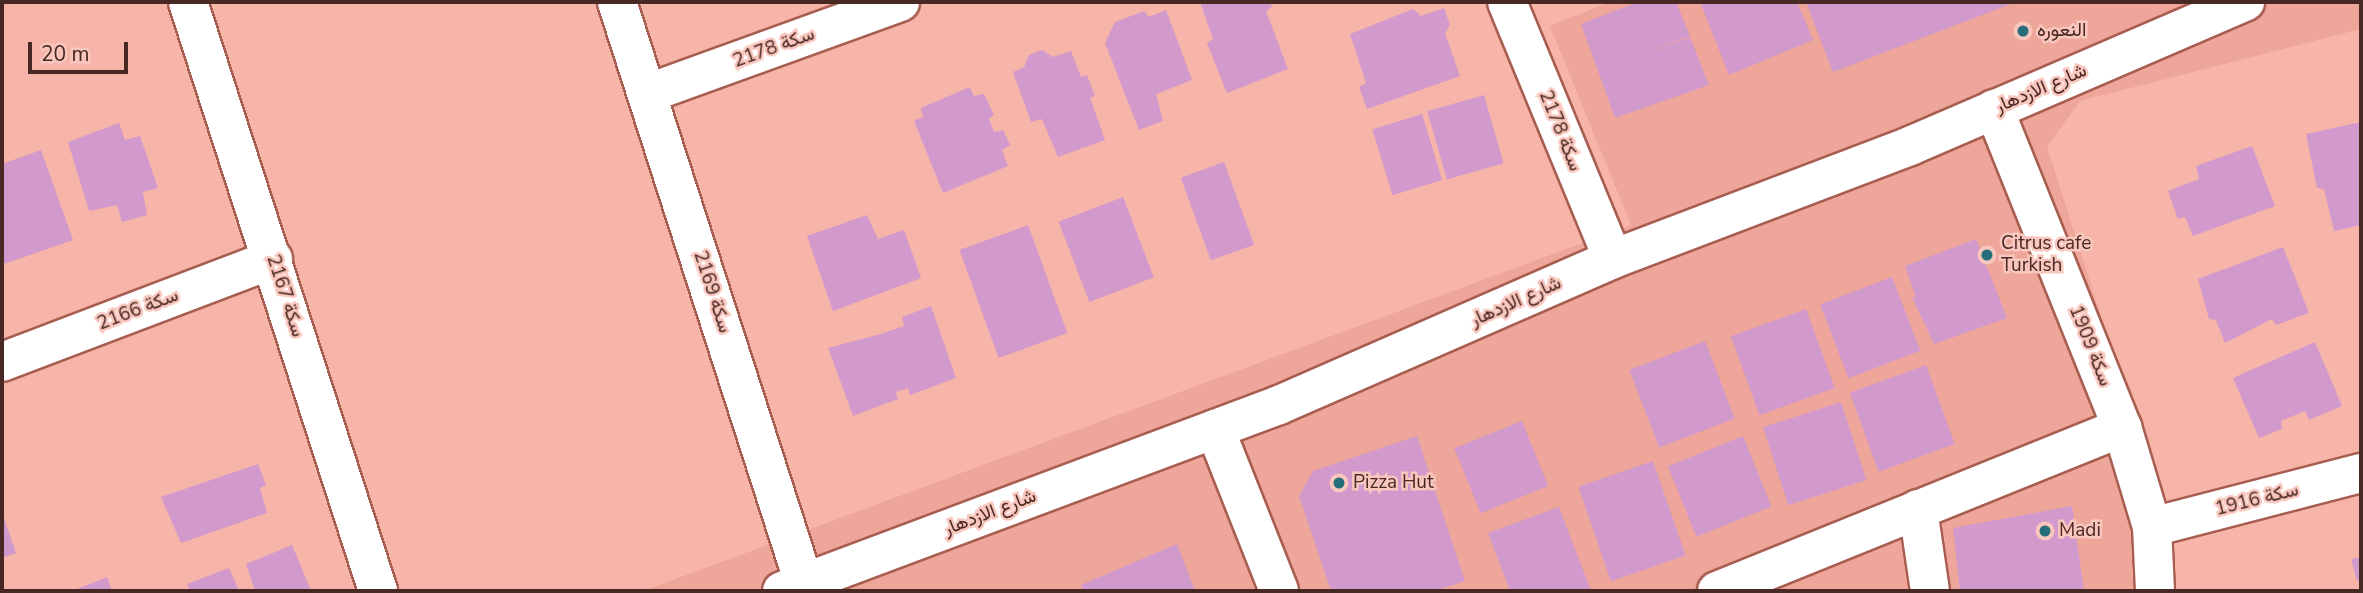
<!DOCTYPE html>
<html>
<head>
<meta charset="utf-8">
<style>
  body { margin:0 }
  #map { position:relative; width:2363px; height:593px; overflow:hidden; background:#f7b4a8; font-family:"Nunito Sans",Vazirmatn,sans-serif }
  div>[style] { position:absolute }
  .built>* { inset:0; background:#eda699 }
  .building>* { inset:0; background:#d299cc; transform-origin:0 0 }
  .roads { filter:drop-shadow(2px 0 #a85d51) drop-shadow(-2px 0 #a85d51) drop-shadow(0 2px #a85d51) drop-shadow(0 -2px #a85d51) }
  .minor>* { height:38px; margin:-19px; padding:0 19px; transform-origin:19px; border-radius:19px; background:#fff }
  .dots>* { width:19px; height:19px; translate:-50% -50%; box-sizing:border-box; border:4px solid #f9c6bd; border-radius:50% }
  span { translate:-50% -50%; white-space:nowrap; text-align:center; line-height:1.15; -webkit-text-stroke:5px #f9c6bd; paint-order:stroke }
  .poi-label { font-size:19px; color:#482822 }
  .left { translate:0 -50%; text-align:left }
  .street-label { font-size:19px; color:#482822 }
  .frame { position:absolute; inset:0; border:4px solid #482822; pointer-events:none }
  .scale { position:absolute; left:28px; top:42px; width:100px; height:32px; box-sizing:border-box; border:4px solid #482822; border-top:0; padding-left:9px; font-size:21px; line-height:24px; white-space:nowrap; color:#482822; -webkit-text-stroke:5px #f9c6bd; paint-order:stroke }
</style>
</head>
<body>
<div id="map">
  <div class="built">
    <i style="clip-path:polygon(1610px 2px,2361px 2px,2361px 29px,2080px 101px,2047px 147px,2171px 535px,2174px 591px,643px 591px,1631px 225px,1550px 26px)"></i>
  </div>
  <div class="building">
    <i style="clip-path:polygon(1200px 2px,1270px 2px,1272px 7px,1266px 11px,1288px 69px,1227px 93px,1207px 43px,1213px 39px)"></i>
    <i style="clip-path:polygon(1638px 2px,1676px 2px,1690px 36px,1620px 63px,1690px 37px,1709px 85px,1615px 118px,1581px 24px)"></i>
    <i style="clip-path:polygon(1700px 2px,1797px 2px,1813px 40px,1729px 75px)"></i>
    <i style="clip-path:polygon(1806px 2px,2016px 2px,1833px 72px)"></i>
    <i style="clip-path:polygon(1444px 8px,1450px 25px,1445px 33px,1460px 76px,1367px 109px,1359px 87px,1366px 83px,1350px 34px,1413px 9px,1421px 16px)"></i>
    <i style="clip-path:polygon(1166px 10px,1192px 80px,1156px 94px,1163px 121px,1139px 130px,1105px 43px,1115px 22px,1144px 11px,1149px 17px)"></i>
    <i style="clip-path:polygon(1042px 50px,1053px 57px,1071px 51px,1081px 77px,1087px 75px,1095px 96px,1090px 98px,1105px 140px,1058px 157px,1042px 119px,1031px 122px,1013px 72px,1024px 67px,1029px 55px)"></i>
    <i style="clip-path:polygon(970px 87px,974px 96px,984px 94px,994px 115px,989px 119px,994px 132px,1003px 130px,1010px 145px,1002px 150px,1008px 166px,943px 193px,914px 121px,923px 117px,921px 108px)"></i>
    <i style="left:1484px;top:95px;width:71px;height:59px;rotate:74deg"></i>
    <i style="left:1422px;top:114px;width:69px;height:52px;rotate:73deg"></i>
    <i style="clip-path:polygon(2361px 122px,2361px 225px,2334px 231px,2324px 189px,2317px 188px,2306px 134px)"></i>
    <i style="clip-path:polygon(119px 123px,125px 140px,140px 136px,158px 188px,143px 192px,147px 215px,122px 222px,117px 205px,89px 211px,68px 142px)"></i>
    <i style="clip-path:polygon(2252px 146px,2275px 206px,2193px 236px,2185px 217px,2178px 219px,2168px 191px,2199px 179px,2196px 166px)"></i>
    <i style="clip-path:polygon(41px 150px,73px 240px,4px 264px,2px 164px)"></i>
    <i style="left:1224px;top:162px;width:88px;height:46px;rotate:70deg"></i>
    <i style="left:1123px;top:197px;width:86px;height:69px;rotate:69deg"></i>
    <i style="clip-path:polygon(867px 215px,878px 239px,904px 230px,921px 278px,833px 311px,807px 236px)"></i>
    <i style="left:1028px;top:225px;width:115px;height:73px;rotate:70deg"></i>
    <i style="clip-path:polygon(1976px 239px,2007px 318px,1934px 344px,1912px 297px,1916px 297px,1905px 266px)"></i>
    <i style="clip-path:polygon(2283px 247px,2309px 313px,2276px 325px,2272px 319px,2225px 343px,2216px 320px,2209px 319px,2198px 279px)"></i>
    <i style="left:1892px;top:277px;width:79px;height:77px;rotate:69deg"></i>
    <i style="clip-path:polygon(931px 306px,956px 378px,910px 395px,908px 388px,896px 392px,898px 399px,853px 416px,828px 348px,881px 334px,887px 348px,881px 334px,904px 326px,902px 317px)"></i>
    <i style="left:1806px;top:309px;width:84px;height:80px;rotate:70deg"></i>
    <i style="left:1705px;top:341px;width:83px;height:81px;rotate:69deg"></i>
    <i style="clip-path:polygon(2315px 342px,2342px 406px,2309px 420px,2305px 411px,2281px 421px,2282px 429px,2259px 438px,2233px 378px)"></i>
    <i style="left:1926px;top:365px;width:84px;height:81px;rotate:70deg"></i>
    <i style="left:1841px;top:402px;width:82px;height:82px;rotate:72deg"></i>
    <i style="left:1522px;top:421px;width:70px;height:73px;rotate:68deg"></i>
    <i style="clip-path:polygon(1417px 436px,1465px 581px,1435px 591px,1331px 591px,1299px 496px,1313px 471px)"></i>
    <i style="left:1743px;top:436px;width:76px;height:81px;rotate:68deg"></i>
    <i style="left:1653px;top:461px;width:100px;height:79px;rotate:71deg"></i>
    <i style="clip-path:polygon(258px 464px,266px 485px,260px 488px,267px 513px,181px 543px,161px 497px)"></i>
    <i style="clip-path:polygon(2072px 506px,2084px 591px,1960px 591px,1953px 528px)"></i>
    <i style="clip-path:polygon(1559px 507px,1591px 591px,1510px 591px,1488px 533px)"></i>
    <i style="clip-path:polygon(2px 512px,16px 553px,2px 558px)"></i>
    <i style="clip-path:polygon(1177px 544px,1195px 591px,1084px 591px,1081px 585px)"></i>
    <i style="clip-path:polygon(292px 545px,311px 591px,255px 591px,246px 564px)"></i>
    <i style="clip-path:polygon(2361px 557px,2361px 581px,2357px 581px,2351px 559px)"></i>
    <i style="clip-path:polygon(229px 568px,239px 591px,190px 591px,187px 584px)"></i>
    <i style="clip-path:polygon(107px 577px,112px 591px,72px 591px)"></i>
  </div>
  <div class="roads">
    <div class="minor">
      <i style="left:188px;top:2px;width:619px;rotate:72.12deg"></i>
      <i style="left:617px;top:2px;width:610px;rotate:72.16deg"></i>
      <i style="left:1507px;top:2px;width:278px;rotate:67.6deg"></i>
      <i style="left:649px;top:93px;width:267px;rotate:-19.9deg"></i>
      <i style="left:1994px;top:109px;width:343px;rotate:68.1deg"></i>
      <i style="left:2122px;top:427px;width:104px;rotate:73.3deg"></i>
      <i style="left:2152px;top:527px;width:64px;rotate:87.3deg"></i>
      <i style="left:2px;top:362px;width:290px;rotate:-20.8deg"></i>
      <i style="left:1215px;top:429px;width:174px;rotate:68.4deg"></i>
      <i style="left:1918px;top:509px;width:83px;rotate:81.7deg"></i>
      <i style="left:2152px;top:527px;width:216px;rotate:-14.5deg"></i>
      <i style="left:782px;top:591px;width:531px;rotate:-20.52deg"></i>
      <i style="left:1279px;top:405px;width:365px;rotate:-23.6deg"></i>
      <i style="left:1613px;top:259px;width:318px;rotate:-20.8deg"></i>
      <i style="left:1910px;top:146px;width:365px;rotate:-23.3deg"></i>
      <i style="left:1717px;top:591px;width:437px;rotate:-22deg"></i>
    </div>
  </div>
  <div class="dots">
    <i style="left:2023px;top:31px;background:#266e7a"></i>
    <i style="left:1987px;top:255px;background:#266e7a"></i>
    <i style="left:1339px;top:483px;background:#266e7a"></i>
    <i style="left:2045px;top:531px;background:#266e7a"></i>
  </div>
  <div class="poi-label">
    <span class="left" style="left:2037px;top:31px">النعوره</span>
    <span class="left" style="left:2001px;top:255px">Citrus cafe<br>Turkish</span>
    <span class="left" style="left:1353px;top:483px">Pizza Hut</span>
    <span class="left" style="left:2059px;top:531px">Madi</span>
  </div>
  <div class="street-label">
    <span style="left:774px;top:48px;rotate:-20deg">سكة 2178</span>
    <span style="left:2041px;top:89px;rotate:-23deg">شارع الازدهار</span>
    <span style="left:1560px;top:131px;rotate:68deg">سكة 2178</span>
    <span style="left:712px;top:292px;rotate:72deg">سكة 2169</span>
    <span style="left:285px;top:296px;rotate:72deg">سكة 2167</span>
    <span style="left:1516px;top:302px;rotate:-24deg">شارع الازدهار</span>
    <span style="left:138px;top:310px;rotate:-21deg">سكة 2166</span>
    <span style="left:2090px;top:346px;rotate:68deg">سكة 1909</span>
    <span style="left:2257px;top:500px;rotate:-14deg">سكة 1916</span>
    <span style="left:990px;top:513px;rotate:-21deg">شارع الازدهار</span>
  </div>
  <div class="frame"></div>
  <div class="scale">20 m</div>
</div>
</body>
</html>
